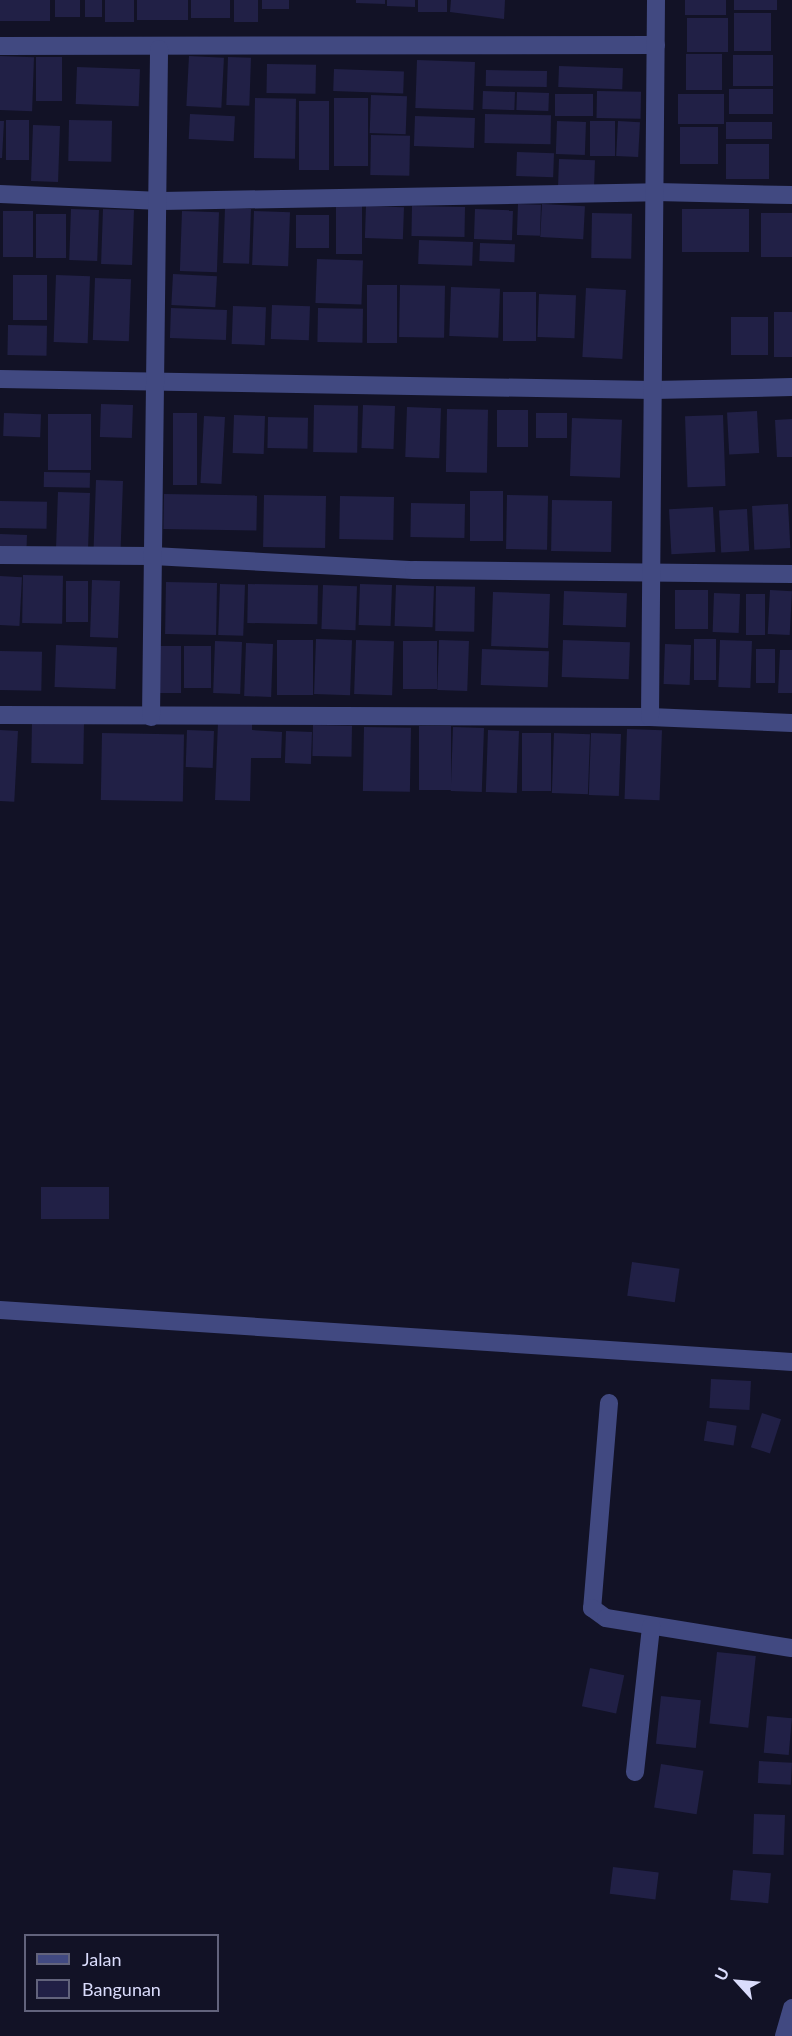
<!DOCTYPE html>
<html>
<head>
<meta charset="utf-8">
<style>
  body { margin:0 }
  #map { position:relative; width:792px; height:2036px; overflow:hidden; background:#121226; font-family:Lato,sans-serif }
  div>[style] { position:absolute }
  .building>* { inset:0; background:#212046; transform-origin:0 0 }
  .minor>* { height:18px; margin:-9px; padding:0 9px; transform-origin:9px; border-radius:9px; background:#414981 }
  span { translate:-50% -50%; white-space:nowrap; text-align:center; line-height:1.15; -webkit-text-stroke:5px #121226; paint-order:stroke }
  .legend { position:absolute; left:24px; top:1934px; width:195px; height:78px; box-sizing:border-box; background:#121226; border:2px solid #62637c; margin:0; padding:8px 10px; list-style:none; font-size:18px; color:#dadcfc }
  .legend li { display:flex; align-items:center; gap:12px; height:30px }
  .legend b { width:30px; border:2px solid #62637c }
  .north { position:absolute; left:708px; top:1952px; width:60px; height:60px; -webkit-text-stroke:4px #121226; paint-order:stroke; rotate:296deg; font-size:16px; font-weight:700; line-height:24px; text-align:center; color:#dadcfc }
  .north::after { content:''; display:block; margin:auto; width:21px; height:27px; background:#dadcfc; clip-path:polygon(50% 0,100% 100%,50% 72%,0 100%) }
</style>
</head>
<body>
<div id="map">
  <div class="building">
    <i style="left:0;top:0;width:50px;height:21px"></i>
    <i style="left:55px;top:0;width:25px;height:17px"></i>
    <i style="left:85px;top:0;width:17px;height:17px"></i>
    <i style="left:105px;top:0;width:29px;height:22px"></i>
    <i style="left:137px;top:0;width:51px;height:20px"></i>
    <i style="left:191px;top:0;width:39px;height:18px"></i>
    <i style="left:234px;top:0;width:24px;height:22px"></i>
    <i style="left:262px;top:0;width:27px;height:9px"></i>
    <i style="clip-path:polygon(356px 0,385px 0,385px 4px,356px 3px)"></i>
    <i style="clip-path:polygon(387px 0,415px 0,415px 7px,387px 6px)"></i>
    <i style="left:418px;top:0;width:29px;height:12px"></i>
    <i style="clip-path:polygon(451px 0,505px 0,504px 19px,450px 12px)"></i>
    <i style="left:685px;top:0;width:41px;height:15px"></i>
    <i style="left:734px;top:0;width:43px;height:10px"></i>
    <i style="left:734px;top:13px;width:37px;height:38px"></i>
    <i style="left:687px;top:18px;width:41px;height:34px"></i>
    <i style="left:686px;top:54px;width:36px;height:36px"></i>
    <i style="left:773px;top:55px;width:31px;height:40px;rotate:90deg"></i>
    <i style="left:0;top:56px;width:34px;height:54px;rotate:2deg"></i>
    <i style="left:189px;top:56px;width:35px;height:50px;rotate:3deg"></i>
    <i style="left:36px;top:57px;width:26px;height:44px"></i>
    <i style="left:228px;top:57px;width:23px;height:48px;rotate:2deg"></i>
    <i style="left:417px;top:60px;width:58px;height:48px;rotate:2deg"></i>
    <i style="left:267px;top:64px;width:49px;height:29px;rotate:1deg"></i>
    <i style="left:559px;top:66px;width:64px;height:21px;rotate:2deg"></i>
    <i style="left:77px;top:67px;width:63px;height:37px;rotate:2deg"></i>
    <i style="left:334px;top:69px;width:70px;height:22px;rotate:2deg"></i>
    <i style="left:486px;top:70px;width:61px;height:16px;rotate:1deg"></i>
    <i style="left:773px;top:89px;width:25px;height:44px;rotate:90deg"></i>
    <i style="left:483px;top:91px;width:32px;height:18px;rotate:2deg"></i>
    <i style="left:597px;top:91px;width:44px;height:27px;rotate:1deg"></i>
    <i style="left:517px;top:92px;width:32px;height:18px;rotate:2deg"></i>
    <i style="left:555px;top:94px;width:38px;height:22px"></i>
    <i style="left:724px;top:94px;width:30px;height:46px;rotate:90deg"></i>
    <i style="left:371px;top:95px;width:36px;height:38px;rotate:2deg"></i>
    <i style="left:255px;top:98px;width:41px;height:60px;rotate:1deg"></i>
    <i style="left:334px;top:98px;width:34px;height:68px"></i>
    <i style="left:299px;top:101px;width:30px;height:69px"></i>
    <i style="left:190px;top:114px;width:45px;height:25px;rotate:3deg"></i>
    <i style="left:485px;top:114px;width:66px;height:29px;rotate:1deg"></i>
    <i style="left:415px;top:116px;width:60px;height:30px;rotate:2deg"></i>
    <i style="left:6px;top:120px;width:23px;height:40px"></i>
    <i style="left:69px;top:120px;width:43px;height:41px;rotate:1deg"></i>
    <i style="clip-path:polygon(0 121px,4px 121px,2px 158px,0 158px)"></i>
    <i style="left:557px;top:121px;width:29px;height:33px;rotate:2deg"></i>
    <i style="left:590px;top:121px;width:25px;height:35px"></i>
    <i style="left:618px;top:121px;width:22px;height:35px;rotate:3deg"></i>
    <i style="left:726px;top:122px;width:46px;height:17px"></i>
    <i style="left:33px;top:125px;width:27px;height:56px;rotate:2deg"></i>
    <i style="left:718px;top:127px;width:37px;height:38px;rotate:90deg"></i>
    <i style="left:371px;top:135px;width:39px;height:40px;rotate:1deg"></i>
    <i style="left:726px;top:144px;width:43px;height:35px"></i>
    <i style="left:517px;top:152px;width:37px;height:24px;rotate:2deg"></i>
    <i style="left:559px;top:159px;width:36px;height:29px;rotate:2deg"></i>
    <i style="left:336px;top:204px;width:26px;height:50px"></i>
    <i style="left:518px;top:204px;width:23px;height:31px;rotate:2deg"></i>
    <i style="left:542px;top:204px;width:43px;height:33px;rotate:3deg"></i>
    <i style="left:366px;top:206px;width:38px;height:32px;rotate:2deg"></i>
    <i style="left:412px;top:206px;width:53px;height:30px;rotate:1deg"></i>
    <i style="left:225px;top:208px;width:26px;height:55px;rotate:2deg"></i>
    <i style="left:71px;top:209px;width:28px;height:51px;rotate:2deg"></i>
    <i style="left:103px;top:209px;width:31px;height:55px;rotate:2deg"></i>
    <i style="left:475px;top:209px;width:38px;height:30px;rotate:2deg"></i>
    <i style="left:682px;top:209px;width:67px;height:43px"></i>
    <i style="left:3px;top:211px;width:30px;height:46px"></i>
    <i style="left:182px;top:211px;width:37px;height:60px;rotate:2deg"></i>
    <i style="left:254px;top:211px;width:36px;height:54px;rotate:2deg"></i>
    <i style="left:592px;top:213px;width:40px;height:45px;rotate:1deg"></i>
    <i style="left:761px;top:213px;width:31px;height:44px"></i>
    <i style="left:36px;top:214px;width:30px;height:44px"></i>
    <i style="left:296px;top:215px;width:33px;height:33px"></i>
    <i style="left:419px;top:240px;width:54px;height:24px;rotate:2deg"></i>
    <i style="left:480px;top:243px;width:35px;height:18px;rotate:2deg"></i>
    <i style="left:317px;top:259px;width:46px;height:44px;rotate:2deg"></i>
    <i style="left:173px;top:274px;width:44px;height:31px;rotate:3deg"></i>
    <i style="left:13px;top:275px;width:34px;height:45px"></i>
    <i style="left:56px;top:275px;width:34px;height:67px;rotate:2deg"></i>
    <i style="left:95px;top:278px;width:36px;height:62px;rotate:2deg"></i>
    <i style="left:367px;top:285px;width:30px;height:58px"></i>
    <i style="left:400px;top:285px;width:45px;height:52px;rotate:1deg"></i>
    <i style="left:451px;top:287px;width:49px;height:49px;rotate:2deg"></i>
    <i style="left:586px;top:288px;width:40px;height:69px;rotate:3deg"></i>
    <i style="left:503px;top:292px;width:33px;height:49px"></i>
    <i style="left:539px;top:294px;width:37px;height:43px;rotate:2deg"></i>
    <i style="left:272px;top:305px;width:38px;height:34px;rotate:2deg"></i>
    <i style="left:233px;top:306px;width:33px;height:38px;rotate:2deg"></i>
    <i style="left:171px;top:308px;width:56px;height:30px;rotate:2deg"></i>
    <i style="left:318px;top:308px;width:45px;height:34px;rotate:1deg"></i>
    <i style="left:774px;top:312px;width:18px;height:45px"></i>
    <i style="left:731px;top:317px;width:37px;height:38px"></i>
    <i style="left:8px;top:325px;width:39px;height:30px;rotate:1deg"></i>
    <i style="left:101px;top:404px;width:32px;height:33px;rotate:2deg"></i>
    <i style="left:314px;top:405px;width:44px;height:47px;rotate:1deg"></i>
    <i style="left:363px;top:405px;width:32px;height:43px;rotate:2deg"></i>
    <i style="left:407px;top:407px;width:34px;height:50px;rotate:2deg"></i>
    <i style="left:447px;top:409px;width:41px;height:63px;rotate:1deg"></i>
    <i style="left:497px;top:410px;width:31px;height:37px"></i>
    <i style="left:757px;top:411px;width:42px;height:30px;rotate:87deg"></i>
    <i style="left:4px;top:413px;width:37px;height:23px;rotate:2deg"></i>
    <i style="left:173px;top:413px;width:24px;height:72px"></i>
    <i style="left:536px;top:413px;width:31px;height:25px"></i>
    <i style="left:48px;top:414px;width:43px;height:56px"></i>
    <i style="left:234px;top:415px;width:31px;height:38px;rotate:2deg"></i>
    <i style="left:723px;top:415px;width:71px;height:38px;rotate:88deg"></i>
    <i style="left:204px;top:416px;width:21px;height:67px;rotate:3deg"></i>
    <i style="left:268px;top:417px;width:40px;height:31px;rotate:1deg"></i>
    <i style="left:572px;top:418px;width:50px;height:58px;rotate:2deg"></i>
    <i style="clip-path:polygon(792px 419px,792px 457px,777px 457px,775px 420px)"></i>
    <i style="left:44px;top:472px;width:46px;height:15px;rotate:1deg"></i>
    <i style="left:96px;top:480px;width:27px;height:68px;rotate:2deg"></i>
    <i style="left:470px;top:491px;width:33px;height:50px"></i>
    <i style="left:58px;top:492px;width:32px;height:58px;rotate:2deg"></i>
    <i style="left:164px;top:494px;width:93px;height:35px;rotate:1deg"></i>
    <i style="left:264px;top:495px;width:62px;height:52px;rotate:1deg"></i>
    <i style="left:507px;top:495px;width:41px;height:54px;rotate:1deg"></i>
    <i style="left:340px;top:496px;width:54px;height:43px;rotate:1deg"></i>
    <i style="left:552px;top:500px;width:60px;height:51px;rotate:1deg"></i>
    <i style="left:0;top:501px;width:47px;height:27px;rotate:1deg"></i>
    <i style="left:411px;top:503px;width:54px;height:34px;rotate:1deg"></i>
    <i style="left:788px;top:504px;width:44px;height:36px;rotate:87deg"></i>
    <i style="left:713px;top:507px;width:45px;height:44px;rotate:87deg"></i>
    <i style="left:747px;top:509px;width:42px;height:28px;rotate:87deg"></i>
    <i style="left:0;top:534px;width:27px;height:18px;rotate:2deg"></i>
    <i style="left:23px;top:575px;width:40px;height:48px;rotate:1deg"></i>
    <i style="left:0;top:576px;width:22px;height:49px;rotate:3deg"></i>
    <i style="left:92px;top:580px;width:28px;height:57px;rotate:2deg"></i>
    <i style="left:66px;top:581px;width:22px;height:41px"></i>
    <i style="left:166px;top:582px;width:51px;height:52px;rotate:1deg"></i>
    <i style="left:220px;top:584px;width:25px;height:51px;rotate:2deg"></i>
    <i style="left:248px;top:584px;width:70px;height:39px;rotate:1deg"></i>
    <i style="left:360px;top:584px;width:32px;height:41px;rotate:2deg"></i>
    <i style="left:323px;top:585px;width:34px;height:44px;rotate:2deg"></i>
    <i style="left:396px;top:585px;width:38px;height:41px;rotate:2deg"></i>
    <i style="left:436px;top:586px;width:39px;height:45px;rotate:1deg"></i>
    <i style="left:675px;top:590px;width:33px;height:39px"></i>
    <i style="left:770px;top:590px;width:22px;height:44px;rotate:3deg"></i>
    <i style="left:564px;top:591px;width:63px;height:34px;rotate:2deg"></i>
    <i style="left:493px;top:592px;width:57px;height:54px;rotate:2deg"></i>
    <i style="left:714px;top:593px;width:26px;height:39px;rotate:2deg"></i>
    <i style="left:746px;top:594px;width:19px;height:41px"></i>
    <i style="left:316px;top:639px;width:36px;height:55px;rotate:2deg"></i>
    <i style="left:694px;top:639px;width:22px;height:41px"></i>
    <i style="left:277px;top:640px;width:36px;height:55px"></i>
    <i style="left:356px;top:640px;width:38px;height:54px;rotate:2deg"></i>
    <i style="left:439px;top:640px;width:30px;height:50px;rotate:2deg"></i>
    <i style="left:563px;top:640px;width:67px;height:37px;rotate:2deg"></i>
    <i style="left:720px;top:640px;width:32px;height:47px;rotate:2deg"></i>
    <i style="left:215px;top:641px;width:27px;height:52px;rotate:2deg"></i>
    <i style="left:403px;top:641px;width:34px;height:48px"></i>
    <i style="left:246px;top:643px;width:27px;height:53px;rotate:2deg"></i>
    <i style="left:665px;top:644px;width:26px;height:40px;rotate:2deg"></i>
    <i style="left:56px;top:645px;width:61px;height:42px;rotate:2deg"></i>
    <i style="left:160px;top:646px;width:21px;height:47px"></i>
    <i style="left:184px;top:646px;width:27px;height:42px"></i>
    <i style="left:482px;top:649px;width:67px;height:36px;rotate:2deg"></i>
    <i style="left:756px;top:649px;width:19px;height:34px"></i>
    <i style="clip-path:polygon(780px 650px,792px 650px,792px 693px,778px 693px)"></i>
    <i style="left:0;top:651px;width:42px;height:39px;rotate:1deg"></i>
    <i style="left:32px;top:721px;width:52px;height:42px;rotate:1deg"></i>
    <i style="clip-path:polygon(218px 722px,252px 723px,252px 730px,282px 732px,281px 758px,251px 758px,250px 801px,215px 800px)"></i>
    <i style="left:313px;top:725px;width:39px;height:31px;rotate:1deg"></i>
    <i style="left:419px;top:726px;width:32px;height:64px"></i>
    <i style="left:364px;top:727px;width:47px;height:64px;rotate:1deg"></i>
    <i style="left:453px;top:727px;width:31px;height:64px;rotate:2deg"></i>
    <i style="left:627px;top:729px;width:35px;height:70px;rotate:2deg"></i>
    <i style="left:0;top:730px;width:18px;height:71px;rotate:3deg"></i>
    <i style="left:187px;top:730px;width:27px;height:37px;rotate:2deg"></i>
    <i style="left:488px;top:730px;width:31px;height:62px;rotate:2deg"></i>
    <i style="left:286px;top:731px;width:26px;height:32px;rotate:2deg"></i>
    <i style="left:102px;top:733px;width:82px;height:67px;rotate:1deg"></i>
    <i style="left:522px;top:733px;width:29px;height:58px"></i>
    <i style="left:554px;top:733px;width:36px;height:60px;rotate:2deg"></i>
    <i style="left:591px;top:733px;width:30px;height:62px;rotate:2deg"></i>
    <i style="left:109px;top:1187px;width:32px;height:68px;rotate:90deg"></i>
    <i style="left:632px;top:1262px;width:48px;height:34px;rotate:8deg"></i>
    <i style="left:711px;top:1379px;width:40px;height:29px;rotate:3deg"></i>
    <i style="left:762px;top:1413px;width:20px;height:36px;rotate:18deg"></i>
    <i style="left:707px;top:1421px;width:30px;height:20px;rotate:9deg"></i>
    <i style="left:717px;top:1652px;width:39px;height:72px;rotate:6deg"></i>
    <i style="left:590px;top:1668px;width:35px;height:39px;rotate:12deg"></i>
    <i style="left:661px;top:1696px;width:40px;height:48px;rotate:6deg"></i>
    <i style="left:767px;top:1716px;width:25px;height:37px;rotate:5deg"></i>
    <i style="left:759px;top:1761px;width:33px;height:22px;rotate:3deg"></i>
    <i style="left:661px;top:1764px;width:43px;height:44px;rotate:9deg"></i>
    <i style="left:754px;top:1814px;width:31px;height:40px;rotate:2deg"></i>
    <i style="left:613px;top:1867px;width:46px;height:27px;rotate:7deg"></i>
    <i style="left:733px;top:1870px;width:38px;height:30px;rotate:5deg"></i>
  </div>
  <div class="minor">
    <i style="left:0;top:46px;width:656px;rotate:-0.09deg"></i>
    <i style="left:0;top:194px;width:161px;rotate:2.5deg"></i>
    <i style="left:161px;top:201px;width:495px;rotate:-1deg"></i>
    <i style="left:656px;top:192px;width:136px;rotate:1.3deg"></i>
    <i style="left:0;top:379px;width:653px;rotate:0.97deg"></i>
    <i style="left:653px;top:390px;width:139px;rotate:-1.2deg"></i>
    <i style="left:0;top:555px;width:153px;rotate:0.4deg"></i>
    <i style="left:153px;top:556px;width:261px;rotate:3.1deg"></i>
    <i style="left:414px;top:570px;width:378px;rotate:0.6deg"></i>
    <i style="left:0;top:715px;width:650px;rotate:0.18deg"></i>
    <i style="left:650px;top:717px;width:142px;rotate:2.4deg"></i>
    <i style="left:151px;top:717px;width:668px;rotate:-89.31deg"></i>
    <i style="left:650px;top:717px;width:717px;rotate:-89.52deg"></i>
    <i style="left:0;top:1310px;width:794px;rotate:3.76deg"></i>
    <i style="left:609px;top:1403px;width:206px;rotate:94.7deg"></i>
    <i style="left:592px;top:1608px;width:17px;rotate:36deg"></i>
    <i style="left:606px;top:1618px;width:188px;rotate:9.2deg"></i>
    <i style="left:635px;top:1772px;width:147px;rotate:-83.7deg"></i>
    <i style="left:784px;top:2036px;width:29px;rotate:-74deg"></i>
  </div>
  <ul class="legend">
  <li><b style="height:8px;background:#414981"></b>Jalan</li>
  <li><b style="height:16px;background:#212046"></b>Bangunan</li>
  </ul>
  <div class="north">U</div>
</div>
</body>
</html>
